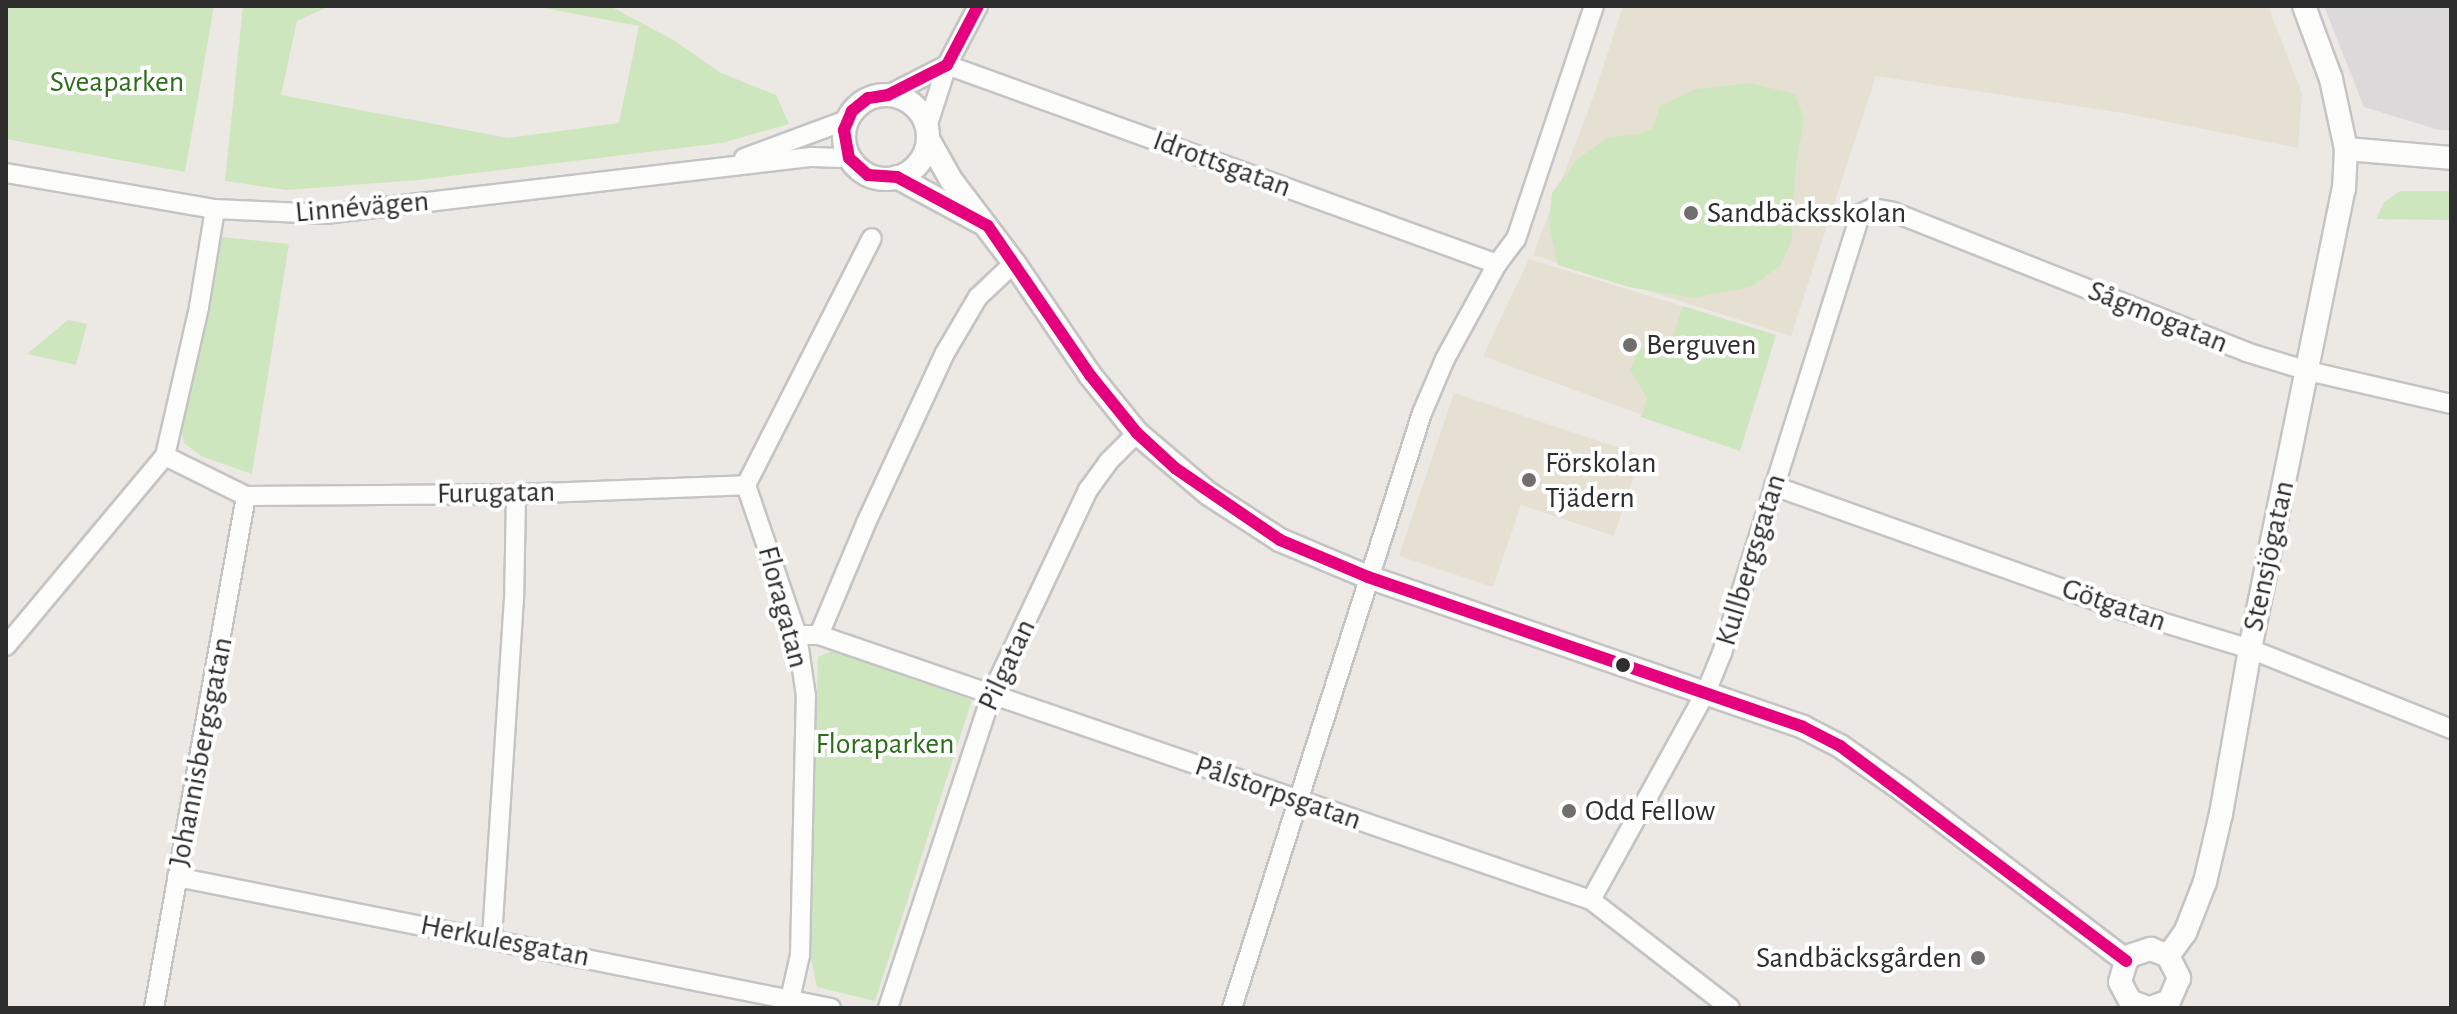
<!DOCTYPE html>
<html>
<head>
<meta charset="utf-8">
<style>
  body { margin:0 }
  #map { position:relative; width:2457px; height:1014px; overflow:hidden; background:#ece8e4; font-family:"Alegreya Sans",sans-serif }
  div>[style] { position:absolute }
  .industrial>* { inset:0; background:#dcd9db }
  .education>* { inset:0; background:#e6e0d3 }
  .green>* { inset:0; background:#cee6be }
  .roads { filter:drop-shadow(2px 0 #c5c4c5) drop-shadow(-2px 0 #c5c4c5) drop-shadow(0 2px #c5c4c5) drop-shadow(0 -2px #c5c4c5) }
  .minor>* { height:18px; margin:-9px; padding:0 9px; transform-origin:9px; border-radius:9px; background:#fcfcfb }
  .tertiary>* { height:22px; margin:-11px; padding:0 11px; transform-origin:11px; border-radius:11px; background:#fcfcfb }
  .tertiary>.ring { margin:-11px; padding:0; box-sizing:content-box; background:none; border:22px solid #fcfcfb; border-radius:50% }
  .bus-1>* { height:12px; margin:-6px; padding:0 6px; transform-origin:6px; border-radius:6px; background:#e5007d }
  .dots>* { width:22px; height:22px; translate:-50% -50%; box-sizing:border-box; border:4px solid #fff; border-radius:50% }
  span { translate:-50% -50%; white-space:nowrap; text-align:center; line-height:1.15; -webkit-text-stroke:8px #fff; paint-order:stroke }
  .park-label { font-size:30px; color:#2c6e1b }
  .street-label { font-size:30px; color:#2e2e2e }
  .poi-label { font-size:30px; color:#2e2e2e }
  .left { translate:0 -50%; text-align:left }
  .right { translate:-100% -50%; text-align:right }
  .frame { position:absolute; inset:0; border:8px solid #2e2e2e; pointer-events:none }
</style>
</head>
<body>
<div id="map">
  <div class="industrial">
    <i style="clip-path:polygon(2324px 6px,2451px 6px,2451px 130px,2439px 130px,2364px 107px)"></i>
  </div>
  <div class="education">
    <i style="clip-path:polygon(1623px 6px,2268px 6px,2302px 93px,2298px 148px,2123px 113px,1876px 76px,1791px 336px,1533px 255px,1594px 95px)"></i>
    <i style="clip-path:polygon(1529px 259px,1776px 335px,1740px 451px,1483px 356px)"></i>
    <i style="clip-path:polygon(1454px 393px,1641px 455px,1614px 536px,1521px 505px,1493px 587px,1399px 556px)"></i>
  </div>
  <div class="green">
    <i style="clip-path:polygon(6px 6px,214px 6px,185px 172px,6px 139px)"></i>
    <i style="clip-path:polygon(243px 6px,330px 6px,297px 21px,281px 95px,508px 138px,619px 123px,639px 26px,534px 6px,610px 6px,675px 41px,721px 73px,776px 95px,789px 124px,722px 143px,418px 180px,286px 190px,225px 181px)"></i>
    <i style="clip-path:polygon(1750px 83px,1795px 94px,1804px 119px,1795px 173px,1792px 239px,1781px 265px,1751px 287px,1693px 298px,1629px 287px,1558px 265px,1549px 224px,1552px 193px,1576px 160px,1609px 137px,1640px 134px,1652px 129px,1660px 106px,1696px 89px)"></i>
    <i style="clip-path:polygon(2400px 191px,2451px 191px,2451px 220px,2376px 219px,2384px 202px)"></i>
    <i style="clip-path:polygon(223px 237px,289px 244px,252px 474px,201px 456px,184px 443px,182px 432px,181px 421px,215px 244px)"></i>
    <i style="clip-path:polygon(1683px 306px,1776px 335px,1740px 451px,1641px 417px,1647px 398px,1630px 370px,1639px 348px,1667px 353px)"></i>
    <i style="clip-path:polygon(68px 320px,87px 324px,76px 365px,27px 354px)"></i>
    <i style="clip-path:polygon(832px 651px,972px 700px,875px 1001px,817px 987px,810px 955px,818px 657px)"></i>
  </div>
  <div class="roads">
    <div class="minor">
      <i style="left:947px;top:65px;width:585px;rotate:19.89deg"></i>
      <i style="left:888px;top:95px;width:66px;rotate:-27deg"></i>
      <i style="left:927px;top:127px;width:65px;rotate:-72.1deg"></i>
      <i style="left:947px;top:65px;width:67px;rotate:-62.3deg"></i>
      <i style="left:744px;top:158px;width:110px;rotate:-20.3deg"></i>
      <i style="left:6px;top:173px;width:212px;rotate:9.8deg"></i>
      <i style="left:215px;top:209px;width:110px;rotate:2.6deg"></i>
      <i style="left:325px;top:214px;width:490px;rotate:-6.7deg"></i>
      <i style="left:812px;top:157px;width:37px;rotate:2deg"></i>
      <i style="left:165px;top:456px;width:90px;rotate:26.3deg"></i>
      <i style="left:246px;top:496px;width:270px;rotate:-0.4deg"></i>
      <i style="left:516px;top:494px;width:230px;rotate:-2.2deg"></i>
      <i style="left:1774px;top:486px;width:369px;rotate:19.6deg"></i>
      <i style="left:2122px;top:610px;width:134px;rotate:16.9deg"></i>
      <i style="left:2250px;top:649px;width:216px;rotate:21.7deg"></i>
      <i style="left:797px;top:635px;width:22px"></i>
      <i style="left:819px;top:635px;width:816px;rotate:18.95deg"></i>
      <i style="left:1591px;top:900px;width:176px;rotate:37.8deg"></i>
      <i style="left:819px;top:635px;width:121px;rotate:-67.2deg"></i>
      <i style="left:866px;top:523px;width:187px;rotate:-65.1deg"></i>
      <i style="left:945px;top:353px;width:65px;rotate:-59.5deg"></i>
      <i style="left:978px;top:297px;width:50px;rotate:-43.4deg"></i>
      <i style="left:6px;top:646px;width:248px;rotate:-50.1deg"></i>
      <i style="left:165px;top:456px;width:153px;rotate:-77.1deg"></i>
      <i style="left:199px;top:307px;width:99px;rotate:-80.7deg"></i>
      <i style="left:177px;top:877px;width:667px;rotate:11.33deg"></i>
      <i style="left:1591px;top:900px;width:238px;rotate:-61.1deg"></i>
      <i style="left:1706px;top:692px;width:42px;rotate:-67.7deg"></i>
      <i style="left:1722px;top:653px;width:460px;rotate:-72.5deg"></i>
      <i style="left:1860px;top:214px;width:14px;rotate:-25deg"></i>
      <i style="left:1873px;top:208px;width:20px;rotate:11deg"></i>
      <i style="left:1893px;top:212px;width:380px;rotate:21.6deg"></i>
      <i style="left:2246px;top:352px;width:65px;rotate:17deg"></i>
      <i style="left:2308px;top:371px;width:147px;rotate:13deg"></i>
      <i style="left:492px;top:938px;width:337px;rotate:-86.3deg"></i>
      <i style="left:514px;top:602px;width:108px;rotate:-88.9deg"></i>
      <i style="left:154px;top:1008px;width:520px;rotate:-79.81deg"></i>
      <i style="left:788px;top:1008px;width:54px;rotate:-77.2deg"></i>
      <i style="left:800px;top:955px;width:259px;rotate:-88.7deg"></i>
      <i style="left:806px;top:696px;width:62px;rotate:-98.4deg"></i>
      <i style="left:797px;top:635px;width:158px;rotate:-108.8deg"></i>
      <i style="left:746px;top:485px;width:277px;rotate:-63deg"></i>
      <i style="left:888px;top:1008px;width:332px;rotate:-71.7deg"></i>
      <i style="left:992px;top:693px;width:225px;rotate:-64.7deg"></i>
      <i style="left:1088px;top:490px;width:34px;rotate:-54deg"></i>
      <i style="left:1108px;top:462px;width:41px;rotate:-45deg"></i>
      <i style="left:1232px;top:1008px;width:625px;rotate:-72.29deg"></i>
      <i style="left:1422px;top:413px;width:59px;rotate:-66.9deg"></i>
      <i style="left:1445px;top:359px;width:108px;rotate:-61.3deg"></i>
      <i style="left:1497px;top:264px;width:31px;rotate:-53deg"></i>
      <i style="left:1516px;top:239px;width:246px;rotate:-71.5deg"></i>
    </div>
    <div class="tertiary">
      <i class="ring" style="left:844px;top:95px;width:62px;height:62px"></i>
      <i style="left:928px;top:139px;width:47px;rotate:60.7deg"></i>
      <i style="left:951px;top:180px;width:104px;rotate:52.8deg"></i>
      <i style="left:1014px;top:263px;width:135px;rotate:55.8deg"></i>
      <i style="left:1090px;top:375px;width:75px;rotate:51deg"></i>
      <i style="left:1137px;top:433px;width:94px;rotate:40.3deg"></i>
      <i style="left:1209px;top:494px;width:85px;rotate:32.9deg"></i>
      <i style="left:1280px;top:540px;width:95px;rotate:22.8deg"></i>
      <i style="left:1368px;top:577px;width:460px;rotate:19deg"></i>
      <i style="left:1803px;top:727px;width:42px;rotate:27.2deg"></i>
      <i style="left:1840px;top:746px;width:78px;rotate:35.1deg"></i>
      <i style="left:1904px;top:791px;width:280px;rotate:37.4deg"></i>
      <i style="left:2346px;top:149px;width:105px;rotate:4.9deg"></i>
      <i style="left:897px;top:177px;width:94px;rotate:28.5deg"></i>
      <i style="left:2168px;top:956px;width:29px;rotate:-54deg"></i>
      <i style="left:2185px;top:933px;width:55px;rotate:-68.6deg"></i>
      <i style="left:2205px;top:882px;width:70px;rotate:-76.8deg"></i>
      <i style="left:2221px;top:814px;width:168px;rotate:-80deg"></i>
      <i style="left:2250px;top:649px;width:470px;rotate:-78.5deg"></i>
      <i style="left:2344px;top:189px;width:40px;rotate:-87.1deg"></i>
      <i style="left:2346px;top:149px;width:72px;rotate:-102.1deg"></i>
      <i style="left:2331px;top:79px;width:78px;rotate:-110.3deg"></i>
      <i style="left:2148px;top:1008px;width:19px;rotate:-159deg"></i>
      <i style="left:2130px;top:1001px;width:21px;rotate:-118deg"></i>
      <i style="left:2120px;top:982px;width:22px;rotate:-74deg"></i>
      <i style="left:2126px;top:961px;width:8px;rotate:-45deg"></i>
      <i style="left:2132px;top:955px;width:20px;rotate:-18deg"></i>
      <i style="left:2151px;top:949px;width:18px;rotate:22deg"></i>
      <i style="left:2168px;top:956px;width:25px;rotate:63deg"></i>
      <i style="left:2179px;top:978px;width:25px;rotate:113deg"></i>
      <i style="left:2169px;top:1001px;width:19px;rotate:159deg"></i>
    </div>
  </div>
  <div class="bus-1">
    <i style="left:978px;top:6px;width:67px;rotate:117.7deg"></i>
    <i style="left:947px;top:65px;width:66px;rotate:153deg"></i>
    <i style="left:888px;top:95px;width:20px;rotate:171deg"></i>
    <i style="left:868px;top:98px;width:21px;rotate:141deg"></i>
    <i style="left:852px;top:111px;width:21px;rotate:113deg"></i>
    <i style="left:844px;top:130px;width:28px;rotate:80deg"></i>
    <i style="left:849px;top:158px;width:25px;rotate:42deg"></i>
    <i style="left:868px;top:175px;width:29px;rotate:4deg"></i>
    <i style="left:897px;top:177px;width:103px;rotate:28.3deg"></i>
    <i style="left:988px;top:226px;width:181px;rotate:55.6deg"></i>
    <i style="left:1090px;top:375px;width:75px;rotate:51deg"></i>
    <i style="left:1137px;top:433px;width:52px;rotate:42.6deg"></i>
    <i style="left:1175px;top:468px;width:127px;rotate:34.4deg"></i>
    <i style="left:1280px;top:540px;width:95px;rotate:22.8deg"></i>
    <i style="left:1368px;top:577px;width:460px;rotate:19deg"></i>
    <i style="left:1803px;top:727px;width:42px;rotate:27.2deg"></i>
    <i style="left:1840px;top:746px;width:358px;rotate:36.9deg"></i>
  </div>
  <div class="dots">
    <i style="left:1691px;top:213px;background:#706f6e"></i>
    <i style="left:1630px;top:345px;background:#706f6e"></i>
    <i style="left:1529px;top:480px;background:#706f6e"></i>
    <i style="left:1623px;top:665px;background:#2e2e2e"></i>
    <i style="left:1569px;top:811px;background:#706f6e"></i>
    <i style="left:1978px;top:958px;background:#706f6e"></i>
  </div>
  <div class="park-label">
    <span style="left:117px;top:82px">Sveaparken</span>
    <span style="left:885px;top:744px">Floraparken</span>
  </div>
  <div class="street-label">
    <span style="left:1222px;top:164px;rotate:20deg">Idrottsgatan</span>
    <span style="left:362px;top:207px;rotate:-5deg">Linnévägen</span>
    <span style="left:2158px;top:317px;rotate:22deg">Sågmogatan</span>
    <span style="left:496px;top:493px;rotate:-1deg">Furugatan</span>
    <span style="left:2269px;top:556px;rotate:-78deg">Stensjögatan</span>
    <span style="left:1751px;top:560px;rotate:-73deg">Kullbergsgatan</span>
    <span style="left:2114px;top:605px;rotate:19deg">Götgatan</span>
    <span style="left:783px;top:607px;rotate:75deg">Floragatan</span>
    <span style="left:1007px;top:665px;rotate:-65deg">Pilgatan</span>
    <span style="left:201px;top:752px;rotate:-79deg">Johannisbergsgatan</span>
    <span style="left:1278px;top:793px;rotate:19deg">Pålstorpsgatan</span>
    <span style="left:505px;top:941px;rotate:11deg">Herkulesgatan</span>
  </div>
  <div class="poi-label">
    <span class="left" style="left:1707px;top:213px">Sandbäcksskolan</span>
    <span class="left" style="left:1646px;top:345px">Berguven</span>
    <span class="left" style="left:1545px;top:480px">Förskolan<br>Tjädern</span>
    <span class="left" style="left:1585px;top:811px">Odd Fellow</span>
    <span class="right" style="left:1962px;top:958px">Sandbäcksgården</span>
  </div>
  <div class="frame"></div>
</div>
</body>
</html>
